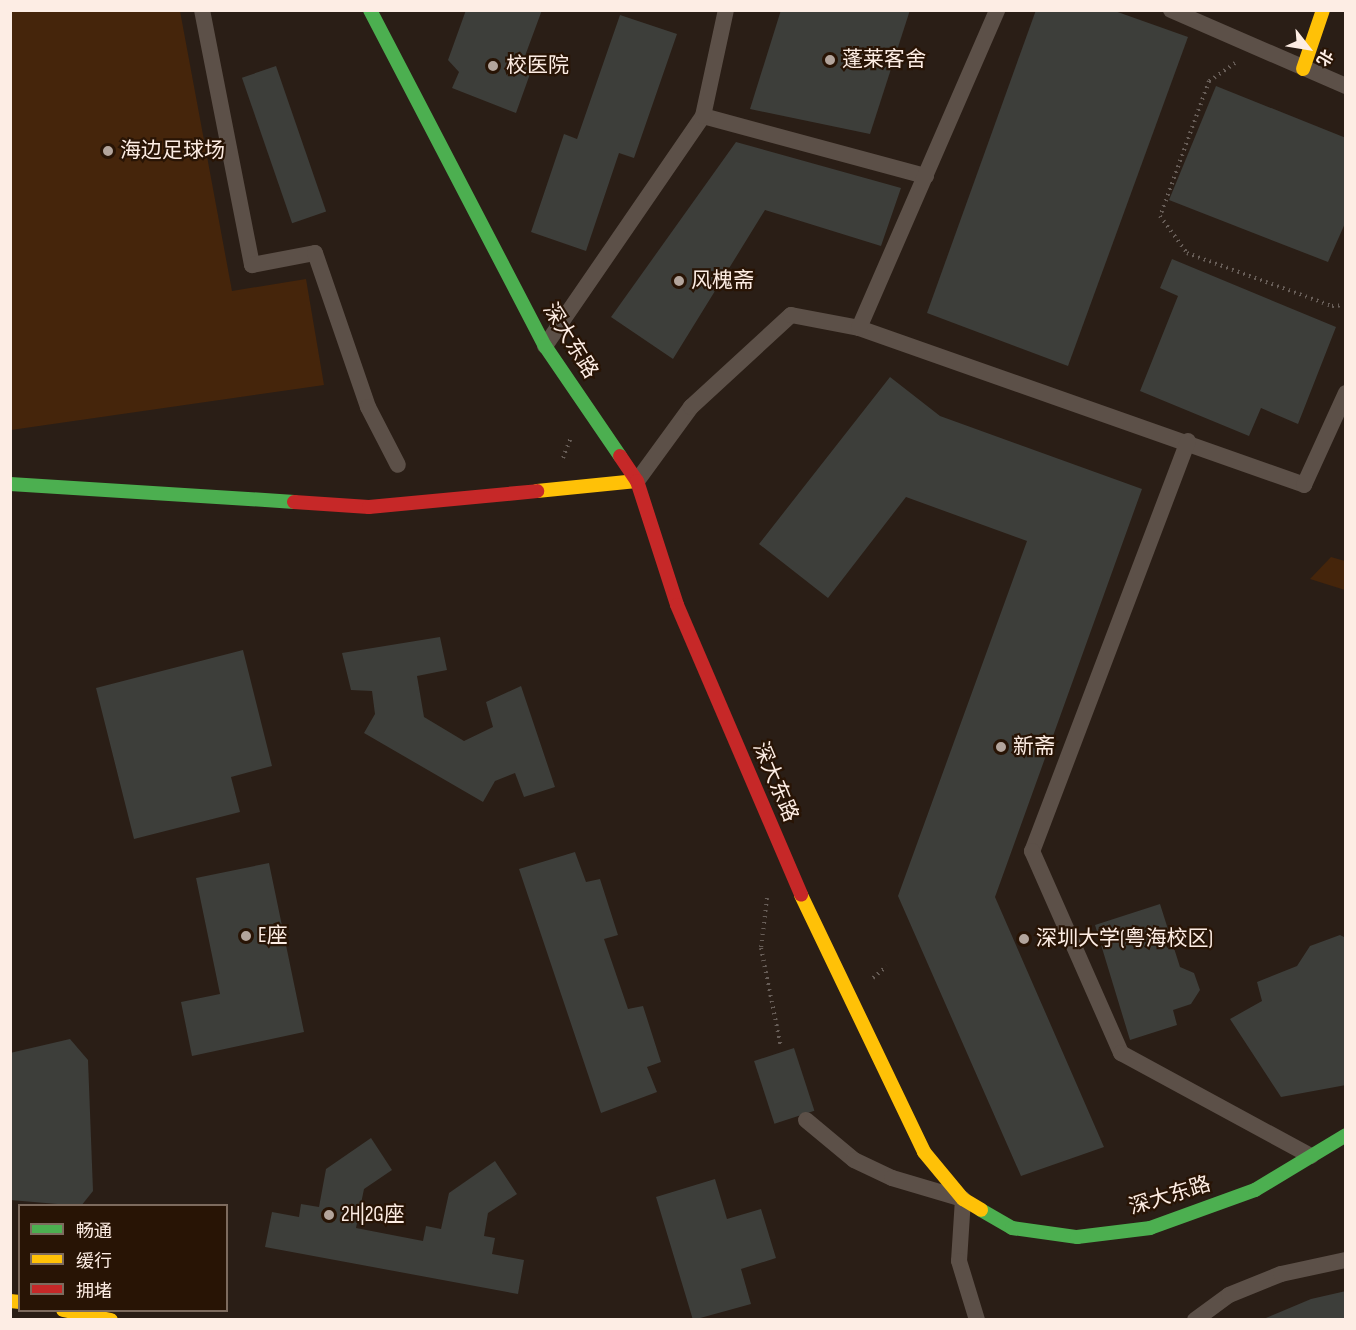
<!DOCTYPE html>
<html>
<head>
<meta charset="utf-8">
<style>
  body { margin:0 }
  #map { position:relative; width:1356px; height:1330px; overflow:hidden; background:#2a1e16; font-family:"Sofia Sans Condensed","Noto Sans SC",sans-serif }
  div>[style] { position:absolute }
  .green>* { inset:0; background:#45250b }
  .building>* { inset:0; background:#3d3e3a; transform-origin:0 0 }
  .path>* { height:4px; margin-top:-2px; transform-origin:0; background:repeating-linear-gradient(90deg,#675d57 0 1.5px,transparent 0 6px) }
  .lane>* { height:16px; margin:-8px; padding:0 8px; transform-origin:8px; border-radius:8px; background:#5c5048 }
  .fast>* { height:14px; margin:-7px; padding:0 7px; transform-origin:7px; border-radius:7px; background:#4caf50 }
  .slow>* { height:14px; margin:-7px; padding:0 7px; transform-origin:7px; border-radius:7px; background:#ffc107 }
  .jam>* { height:14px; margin:-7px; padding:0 7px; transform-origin:7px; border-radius:7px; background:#c62828 }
  .dots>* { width:16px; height:16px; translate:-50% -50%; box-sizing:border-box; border:3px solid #281405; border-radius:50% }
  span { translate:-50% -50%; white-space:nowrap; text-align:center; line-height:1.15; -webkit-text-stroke:4.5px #281405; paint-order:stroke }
  .poi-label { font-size:21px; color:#fdede4 }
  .left { translate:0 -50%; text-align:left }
  .street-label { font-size:21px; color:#fdede4 }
  .frame { position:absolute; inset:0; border:12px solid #fdede4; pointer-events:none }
  .legend { position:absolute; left:18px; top:1204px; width:210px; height:108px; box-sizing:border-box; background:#281405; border:2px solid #7d6b5e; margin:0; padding:8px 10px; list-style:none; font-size:18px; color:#fdede4 }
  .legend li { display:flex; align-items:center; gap:12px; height:30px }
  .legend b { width:30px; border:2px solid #7d6b5e }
  .north { position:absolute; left:1278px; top:18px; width:60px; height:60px; -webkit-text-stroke:4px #281405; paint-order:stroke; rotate:121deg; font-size:16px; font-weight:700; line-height:24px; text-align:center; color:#fdede4 }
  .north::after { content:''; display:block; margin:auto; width:21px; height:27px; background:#fdede4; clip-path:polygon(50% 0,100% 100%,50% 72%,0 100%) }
</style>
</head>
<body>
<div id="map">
  <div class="green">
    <i style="clip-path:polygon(10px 11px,180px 11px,232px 291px,306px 279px,324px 385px,11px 430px)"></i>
    <i style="clip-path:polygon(1331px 557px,1345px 561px,1345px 590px,1310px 579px)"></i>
  </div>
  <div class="building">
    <i style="clip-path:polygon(466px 10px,542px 10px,525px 56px,535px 60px,516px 113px,452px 88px,459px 72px,448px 60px)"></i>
    <i style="clip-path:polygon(781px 10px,910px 10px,870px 134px,750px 109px)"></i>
    <i style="clip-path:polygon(1036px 10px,1112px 10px,1188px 37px,1068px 366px,927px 313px)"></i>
    <i style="clip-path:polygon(620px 15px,677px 34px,634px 158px,619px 153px,586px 251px,531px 232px,564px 134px,577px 139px)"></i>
    <i style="left:276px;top:66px;width:154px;height:36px;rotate:71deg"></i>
    <i style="clip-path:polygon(1216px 86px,1346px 138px,1346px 221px,1328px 262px,1169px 200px)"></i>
    <i style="clip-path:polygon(736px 142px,901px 188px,881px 246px,765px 210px,673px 359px,611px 317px)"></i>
    <i style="clip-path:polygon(1172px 259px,1336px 327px,1298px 424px,1261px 408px,1249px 436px,1140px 391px,1178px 296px,1160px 288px)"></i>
    <i style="clip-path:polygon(890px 377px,940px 416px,1142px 489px,995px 897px,1104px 1147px,1021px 1176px,898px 896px,1027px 541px,906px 497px,828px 598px,759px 544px)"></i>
    <i style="clip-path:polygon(440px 637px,447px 670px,417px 676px,424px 717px,464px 741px,493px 727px,486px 702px,521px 686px,555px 787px,524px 797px,515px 773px,495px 781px,483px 802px,364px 733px,375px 714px,372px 691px,351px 690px,342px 653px)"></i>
    <i style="clip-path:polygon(243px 650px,272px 766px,231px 777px,240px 812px,134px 839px,96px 688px)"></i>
    <i style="clip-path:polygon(575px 852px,586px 882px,600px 879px,618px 935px,604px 939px,628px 1009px,643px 1006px,661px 1062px,647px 1067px,657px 1092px,601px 1113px,519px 869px)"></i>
    <i style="clip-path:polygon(269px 863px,304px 1032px,192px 1056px,181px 1002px,220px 994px,196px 878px)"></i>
    <i style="clip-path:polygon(1160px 904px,1180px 967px,1194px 973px,1200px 990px,1191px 1004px,1173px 1010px,1177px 1025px,1130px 1040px,1095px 925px)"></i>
    <i style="clip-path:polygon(1340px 935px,1346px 938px,1346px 1085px,1281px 1097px,1230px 1019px,1262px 1001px,1257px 982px,1297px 966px,1310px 946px)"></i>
    <i style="clip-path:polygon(70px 1039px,88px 1060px,93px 1191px,81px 1206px,10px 1200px,10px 1053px)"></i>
    <i style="left:794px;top:1048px;width:66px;height:42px;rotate:72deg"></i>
    <i style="clip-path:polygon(371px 1138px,392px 1170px,364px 1189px,356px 1228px,423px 1241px,426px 1226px,441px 1229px,449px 1193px,495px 1161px,517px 1194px,488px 1213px,484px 1236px,495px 1238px,492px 1254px,524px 1260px,518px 1294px,265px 1247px,272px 1212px,299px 1217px,301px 1204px,319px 1207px,326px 1169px)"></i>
    <i style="clip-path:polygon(715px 1179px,727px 1219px,761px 1209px,776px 1258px,741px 1269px,751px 1304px,693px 1320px,656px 1197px)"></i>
    <i style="clip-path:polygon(1346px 1291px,1346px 1320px,1261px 1320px,1311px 1299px)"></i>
  </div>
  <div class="path">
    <i style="left:1235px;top:63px;width:32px;rotate:145deg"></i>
    <i style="left:1209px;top:81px;width:144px;rotate:109.9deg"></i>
    <i style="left:1160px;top:216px;width:46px;rotate:53.9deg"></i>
    <i style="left:1187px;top:253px;width:154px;rotate:20.1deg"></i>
    <i style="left:1332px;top:306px;width:14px;rotate:-4deg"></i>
    <i style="left:563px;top:458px;width:22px;rotate:-69deg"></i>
    <i style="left:767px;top:898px;width:50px;rotate:96.8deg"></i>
    <i style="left:761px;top:948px;width:101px;rotate:78.6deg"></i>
    <i style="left:873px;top:978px;width:18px;rotate:-41deg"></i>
  </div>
  <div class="lane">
    <i style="left:202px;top:10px;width:260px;rotate:78.9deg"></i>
    <i style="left:252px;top:265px;width:64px;rotate:-10.8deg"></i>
    <i style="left:315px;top:253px;width:163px;rotate:71deg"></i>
    <i style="left:368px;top:407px;width:65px;rotate:62.7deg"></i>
    <i style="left:1171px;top:10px;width:191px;rotate:23.5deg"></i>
    <i style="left:703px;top:116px;width:231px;rotate:15.1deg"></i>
    <i style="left:859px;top:328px;width:472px;rotate:19.4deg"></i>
    <i style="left:1304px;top:485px;width:101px;rotate:-65.5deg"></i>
    <i style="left:545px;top:346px;width:279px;rotate:-55.5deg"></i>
    <i style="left:703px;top:116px;width:108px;rotate:-77.8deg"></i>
    <i style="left:1188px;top:441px;width:439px;rotate:110.8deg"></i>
    <i style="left:1032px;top:851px;width:221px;rotate:66.2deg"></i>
    <i style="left:1121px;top:1053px;width:216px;rotate:28.5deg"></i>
    <i style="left:637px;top:481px;width:92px;rotate:-53.9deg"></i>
    <i style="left:691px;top:407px;width:136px;rotate:-42.6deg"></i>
    <i style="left:791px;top:315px;width:69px;rotate:10.8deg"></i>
    <i style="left:859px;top:328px;width:347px;rotate:-66.5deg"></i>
    <i style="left:806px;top:1120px;width:62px;rotate:39.8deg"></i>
    <i style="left:854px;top:1160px;width:42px;rotate:25.3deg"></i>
    <i style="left:892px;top:1178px;width:74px;rotate:16.5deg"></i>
    <i style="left:963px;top:1199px;width:62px;rotate:93.7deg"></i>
    <i style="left:959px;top:1261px;width:62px;rotate:73deg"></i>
    <i style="left:1195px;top:1320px;width:42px;rotate:-36.3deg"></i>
    <i style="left:1229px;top:1295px;width:56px;rotate:-22deg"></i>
    <i style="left:1281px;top:1274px;width:66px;rotate:-12.2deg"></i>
  </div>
  <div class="fast">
    <i style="left:370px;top:10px;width:379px;rotate:62.5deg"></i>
    <i style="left:545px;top:346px;width:133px;rotate:55.7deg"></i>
    <i style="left:10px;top:484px;width:285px;rotate:3.6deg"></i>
    <i style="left:981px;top:1210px;width:36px;rotate:30deg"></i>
    <i style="left:1012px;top:1228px;width:66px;rotate:7.9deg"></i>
    <i style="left:1077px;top:1237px;width:74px;rotate:-7deg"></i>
    <i style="left:1150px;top:1228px;width:112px;rotate:-19.9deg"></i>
    <i style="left:1255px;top:1190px;width:106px;rotate:-31.1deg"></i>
  </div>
  <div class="slow">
    <i style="left:1303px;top:69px;width:62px;rotate:-71.3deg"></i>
    <i style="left:537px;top:491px;width:100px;rotate:-5.7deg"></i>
    <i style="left:801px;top:895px;width:285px;rotate:64.4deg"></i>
    <i style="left:924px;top:1152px;width:61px;rotate:50.3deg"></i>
    <i style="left:963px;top:1199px;width:21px;rotate:31deg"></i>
    <i style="left:10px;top:1301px;width:10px;rotate:6deg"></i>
    <i style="left:63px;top:1310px;width:49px;rotate:11.8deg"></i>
  </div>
  <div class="jam">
    <i style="left:620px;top:456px;width:30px;rotate:56deg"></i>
    <i style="left:637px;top:481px;width:130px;rotate:72.1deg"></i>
    <i style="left:677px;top:605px;width:315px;rotate:66.8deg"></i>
    <i style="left:294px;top:502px;width:75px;rotate:3.8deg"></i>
    <i style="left:369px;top:507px;width:169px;rotate:-5.4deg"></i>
  </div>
  <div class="dots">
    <i style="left:830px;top:60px;background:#b3a59c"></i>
    <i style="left:493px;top:66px;background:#b3a59c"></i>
    <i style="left:108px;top:151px;background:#b3a59c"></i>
    <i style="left:679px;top:281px;background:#b3a59c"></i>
    <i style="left:1001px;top:747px;background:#b3a59c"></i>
    <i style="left:246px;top:936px;background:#b3a59c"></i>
    <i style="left:1024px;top:939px;background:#b3a59c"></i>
    <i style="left:329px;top:1215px;background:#b3a59c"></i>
  </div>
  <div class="poi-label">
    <span class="left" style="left:842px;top:60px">蓬莱客舍</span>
    <span class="left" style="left:506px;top:66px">校医院</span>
    <span class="left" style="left:120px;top:151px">海边足球场</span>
    <span class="left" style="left:691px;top:281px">风槐斋</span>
    <span class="left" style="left:1013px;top:747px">新斋</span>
    <span class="left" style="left:258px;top:936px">E座</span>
    <span class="left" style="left:1036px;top:939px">深圳大学(粤海校区)</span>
    <span class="left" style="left:341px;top:1215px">2H|2G座</span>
  </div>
  <div class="street-label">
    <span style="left:570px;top:341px;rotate:58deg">深大东路</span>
    <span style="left:775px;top:782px;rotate:67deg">深大东路</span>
    <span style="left:1170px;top:1196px;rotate:-17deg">深大东路</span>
  </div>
  <div class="frame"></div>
  <ul class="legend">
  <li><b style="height:8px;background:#4caf50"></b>畅通</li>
  <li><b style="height:8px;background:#ffc107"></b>缓行</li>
  <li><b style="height:8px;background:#c62828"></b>拥堵</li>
  </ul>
  <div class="north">北</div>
</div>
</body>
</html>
